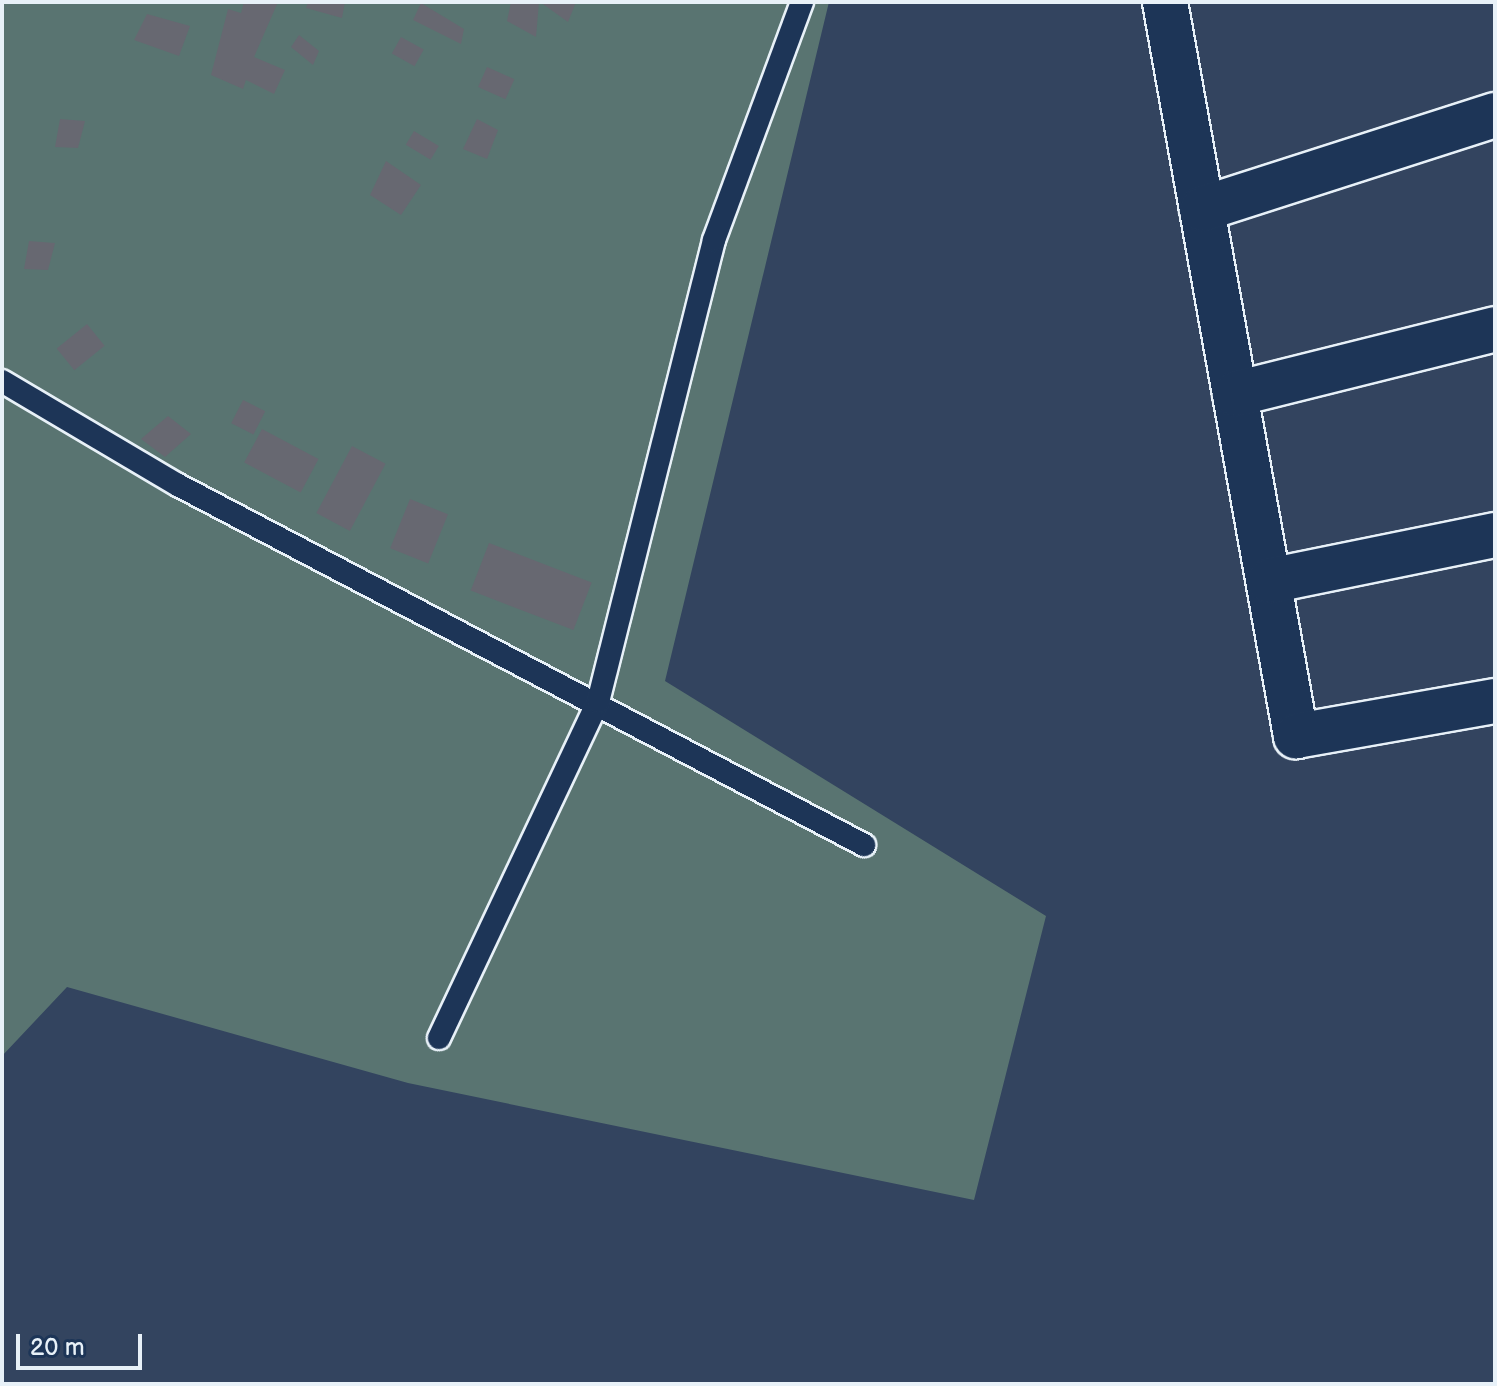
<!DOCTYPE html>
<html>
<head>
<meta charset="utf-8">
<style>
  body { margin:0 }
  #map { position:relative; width:1497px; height:1386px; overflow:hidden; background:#33445f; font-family:"Balsamiq Sans",sans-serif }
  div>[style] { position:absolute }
  .green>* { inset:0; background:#597471 }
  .building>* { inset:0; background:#676871; transform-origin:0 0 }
  .roads { filter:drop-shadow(2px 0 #e8f1f8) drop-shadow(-2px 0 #e8f1f8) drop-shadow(0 2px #e8f1f8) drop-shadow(0 -2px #e8f1f8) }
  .lane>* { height:22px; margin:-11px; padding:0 11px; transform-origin:11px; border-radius:11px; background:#1d3557 }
  .street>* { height:44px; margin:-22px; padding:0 22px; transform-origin:22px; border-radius:22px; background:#1d3557 }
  span { translate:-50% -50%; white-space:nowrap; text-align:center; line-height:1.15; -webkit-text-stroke:8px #1d3557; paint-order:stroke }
  .frame { position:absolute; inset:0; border:4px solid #e8f1f8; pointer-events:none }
  .scale { position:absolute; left:16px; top:1334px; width:126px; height:36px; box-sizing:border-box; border:4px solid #e8f1f8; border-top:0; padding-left:10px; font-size:24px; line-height:28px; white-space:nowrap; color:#e8f1f8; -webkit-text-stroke:6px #1d3557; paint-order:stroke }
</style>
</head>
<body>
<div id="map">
  <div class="green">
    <i style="clip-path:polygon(2px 2px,829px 2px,665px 681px,1046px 916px,974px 1200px,408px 1083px,67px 987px,2px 1056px)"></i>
  </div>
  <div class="building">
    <i style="clip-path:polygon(244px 2px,278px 2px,254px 57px,285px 70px,274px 94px,246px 80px,243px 89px,211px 75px,228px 9px,241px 13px)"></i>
    <i style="clip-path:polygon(308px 2px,345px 2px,342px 18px,306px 8px)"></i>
    <i style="clip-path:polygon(511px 2px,539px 2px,536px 37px,507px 21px)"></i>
    <i style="clip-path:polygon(540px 2px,576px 2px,568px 22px)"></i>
    <i style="clip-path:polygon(421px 3px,464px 29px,461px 44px,413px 20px)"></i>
    <i style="clip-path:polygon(147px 14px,190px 26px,179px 56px,134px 40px)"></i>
    <i style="clip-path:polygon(299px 35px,319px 51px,313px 65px,291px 47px)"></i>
    <i style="left:401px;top:37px;width:26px;height:19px;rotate:29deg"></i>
    <i style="left:487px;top:67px;width:30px;height:22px;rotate:24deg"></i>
    <i style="clip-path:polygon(60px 119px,85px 121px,78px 148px,55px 147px)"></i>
    <i style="clip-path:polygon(477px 119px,498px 130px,487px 159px,463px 149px)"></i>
    <i style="left:414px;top:131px;width:29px;height:16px;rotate:31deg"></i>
    <i style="clip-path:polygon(386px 161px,421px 185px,401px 215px,370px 195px)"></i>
    <i style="clip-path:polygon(29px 241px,55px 243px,48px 270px,24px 269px)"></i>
    <i style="left:87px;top:324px;width:28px;height:39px;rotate:51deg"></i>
    <i style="left:243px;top:400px;width:25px;height:26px;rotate:27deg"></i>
    <i style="clip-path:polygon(168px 416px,191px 434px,165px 457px,141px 439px)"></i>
    <i style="left:262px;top:429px;width:64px;height:38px;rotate:28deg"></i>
    <i style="left:352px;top:446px;width:38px;height:76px;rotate:28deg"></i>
    <i style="left:410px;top:499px;width:41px;height:53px;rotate:22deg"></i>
    <i style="left:489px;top:543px;width:110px;height:51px;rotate:21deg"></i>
  </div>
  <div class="roads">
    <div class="lane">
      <i style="left:2px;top:381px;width:204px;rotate:30.6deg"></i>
      <i style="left:178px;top:485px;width:775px;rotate:27.69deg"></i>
      <i style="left:439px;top:1038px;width:372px;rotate:-64.7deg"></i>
      <i style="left:598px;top:702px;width:476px;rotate:-75.9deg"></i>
      <i style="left:714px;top:240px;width:254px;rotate:-69.7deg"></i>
    </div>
    <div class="street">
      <i style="left:1165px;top:2px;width:746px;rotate:79.88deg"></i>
      <i style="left:1296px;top:736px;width:202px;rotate:-10deg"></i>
      <i style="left:1202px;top:209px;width:308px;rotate:-17.8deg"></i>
      <i style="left:1235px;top:394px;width:268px;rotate:-14deg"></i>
      <i style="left:1269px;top:581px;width:231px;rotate:-11.5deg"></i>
    </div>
  </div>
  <div class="frame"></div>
  <div class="scale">20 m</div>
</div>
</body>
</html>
